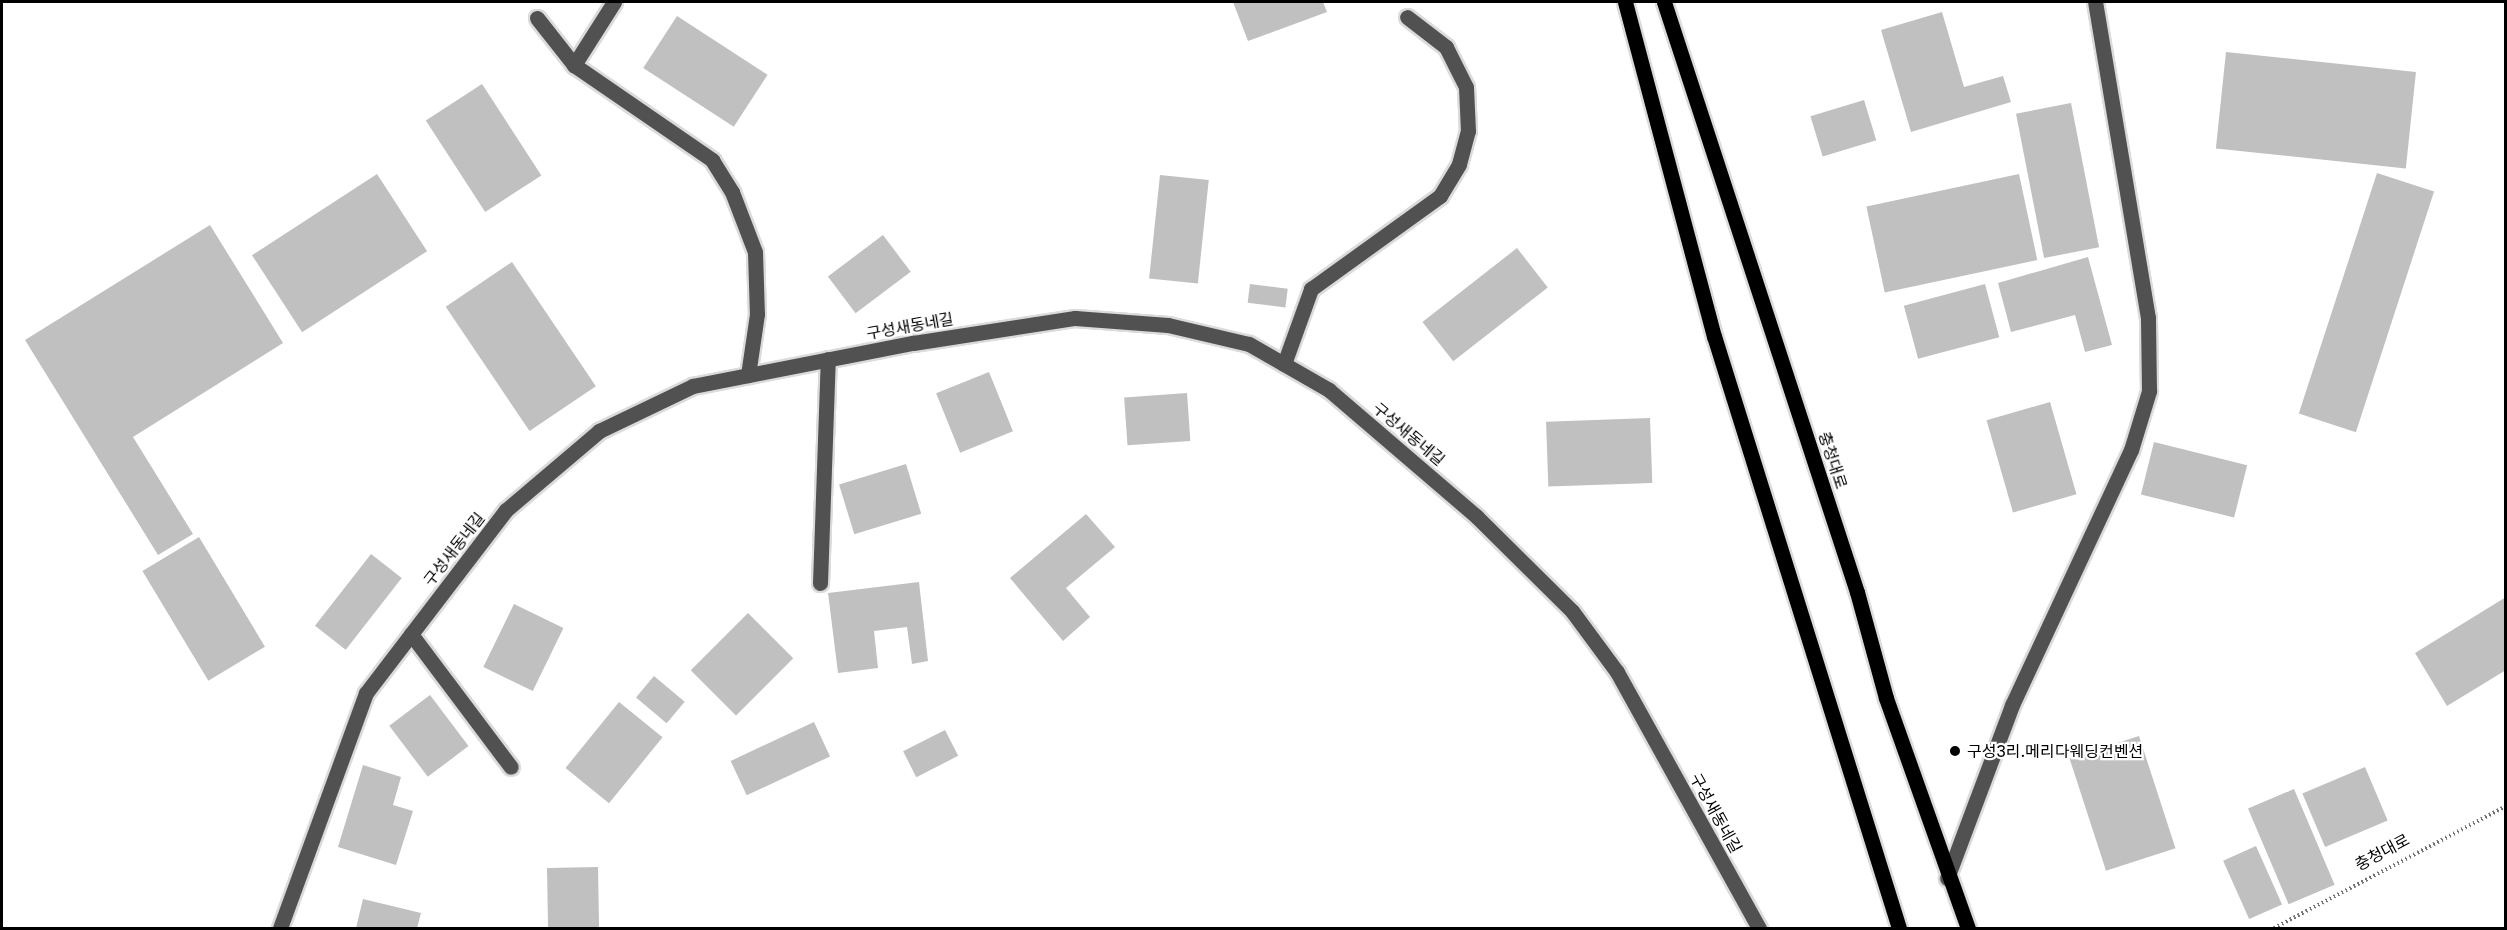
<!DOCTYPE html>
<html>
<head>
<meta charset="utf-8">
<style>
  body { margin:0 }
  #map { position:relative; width:2507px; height:930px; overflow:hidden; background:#fff; font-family:"Golos Text","Noto Sans KR",sans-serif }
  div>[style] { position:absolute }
  .building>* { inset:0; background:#c0c0c0; transform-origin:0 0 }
  .path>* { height:4px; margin-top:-2px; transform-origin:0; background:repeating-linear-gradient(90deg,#737373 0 1.5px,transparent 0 4.5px) }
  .roads { filter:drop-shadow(2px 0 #dbdbdb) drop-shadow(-2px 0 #dbdbdb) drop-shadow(0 2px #dbdbdb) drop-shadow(0 -2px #dbdbdb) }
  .minor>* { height:15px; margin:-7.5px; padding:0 7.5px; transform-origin:7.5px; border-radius:7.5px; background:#515151 }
  .major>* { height:15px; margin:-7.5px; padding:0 7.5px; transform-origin:7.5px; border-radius:7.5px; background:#000 }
  .dots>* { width:16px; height:16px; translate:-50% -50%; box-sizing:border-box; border:3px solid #fff; border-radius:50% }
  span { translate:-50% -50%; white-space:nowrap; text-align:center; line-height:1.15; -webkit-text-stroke:4.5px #fff; paint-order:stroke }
  .street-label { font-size:16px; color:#000 }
  .poi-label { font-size:16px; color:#000 }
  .left { translate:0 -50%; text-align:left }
  .frame { position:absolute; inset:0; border:3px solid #000; pointer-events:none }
</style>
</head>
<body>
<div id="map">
  <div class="building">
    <i style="clip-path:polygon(1233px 2px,1323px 2px,1327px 12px,1248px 41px)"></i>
    <i style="clip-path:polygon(1942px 12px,1964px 87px,2003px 76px,2011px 102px,1911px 132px,1881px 30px)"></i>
    <i style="left:677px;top:16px;width:108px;height:62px;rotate:33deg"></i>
    <i style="left:2226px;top:52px;width:191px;height:97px;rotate:6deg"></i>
    <i style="left:482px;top:84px;width:109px;height:67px;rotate:57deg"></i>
    <i style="left:1864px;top:100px;width:42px;height:56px;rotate:73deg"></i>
    <i style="left:2071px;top:103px;width:147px;height:56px;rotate:79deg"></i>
    <i style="left:2377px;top:173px;width:60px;height:253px;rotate:18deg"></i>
    <i style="left:377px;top:174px;width:92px;height:149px;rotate:57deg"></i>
    <i style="left:2019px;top:174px;width:88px;height:156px;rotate:78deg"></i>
    <i style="left:1160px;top:175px;width:49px;height:104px;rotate:6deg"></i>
    <i style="clip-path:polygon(210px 225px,283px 343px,133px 437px,193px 534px,158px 555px,25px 340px)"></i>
    <i style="left:883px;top:235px;width:46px;height:69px;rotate:53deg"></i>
    <i style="left:1517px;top:248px;width:50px;height:120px;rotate:52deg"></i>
    <i style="clip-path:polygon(2088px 257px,2112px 345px,2085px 352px,2075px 315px,2011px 332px,1998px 283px)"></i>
    <i style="left:512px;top:262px;width:150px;height:80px;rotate:56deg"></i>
    <i style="left:1250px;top:284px;width:38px;height:19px;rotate:7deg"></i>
    <i style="left:1985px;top:284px;width:55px;height:84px;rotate:75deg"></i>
    <i style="left:989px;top:372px;width:64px;height:57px;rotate:68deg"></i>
    <i style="left:1187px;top:393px;width:48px;height:63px;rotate:86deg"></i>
    <i style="left:2050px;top:402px;width:96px;height:66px;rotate:74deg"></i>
    <i style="left:1650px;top:418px;width:65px;height:104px;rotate:88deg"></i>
    <i style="left:2154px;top:442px;width:96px;height:54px;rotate:14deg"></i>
    <i style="left:906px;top:464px;width:52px;height:70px;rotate:73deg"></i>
    <i style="clip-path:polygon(1086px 514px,1115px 547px,1066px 588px,1090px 617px,1063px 641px,1010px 578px)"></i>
    <i style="left:199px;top:537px;width:128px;height:66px;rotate:59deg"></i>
    <i style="left:371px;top:554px;width:39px;height:91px;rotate:38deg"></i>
    <i style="clip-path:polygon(919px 582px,928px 661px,912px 664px,907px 627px,874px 631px,878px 668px,838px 673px,828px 593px)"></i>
    <i style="clip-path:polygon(2506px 597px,2506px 670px,2447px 706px,2415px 653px)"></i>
    <i style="left:514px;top:604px;width:55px;height:70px;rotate:26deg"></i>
    <i style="left:748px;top:613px;width:64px;height:81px;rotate:45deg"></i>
    <i style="left:654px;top:676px;width:40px;height:28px;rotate:40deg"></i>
    <i style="left:430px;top:695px;width:64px;height:51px;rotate:53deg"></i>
    <i style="left:619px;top:702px;width:56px;height:85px;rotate:39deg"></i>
    <i style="left:814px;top:722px;width:38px;height:92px;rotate:65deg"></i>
    <i style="left:945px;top:730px;width:29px;height:47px;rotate:63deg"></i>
    <i style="left:2139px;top:736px;width:118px;height:73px;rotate:72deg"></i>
    <i style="clip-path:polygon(363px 765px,401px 777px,393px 805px,413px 811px,396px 865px,338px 847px)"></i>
    <i style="left:2365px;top:767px;width:58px;height:68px;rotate:67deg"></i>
    <i style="left:2294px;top:789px;width:104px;height:50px;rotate:67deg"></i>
    <i style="left:2256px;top:846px;width:64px;height:36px;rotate:66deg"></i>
    <i style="left:598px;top:867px;width:61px;height:51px;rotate:89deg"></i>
    <i style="clip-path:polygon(363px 899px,421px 913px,417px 928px,356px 928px)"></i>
  </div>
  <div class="path">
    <i style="left:2274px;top:928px;width:262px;rotate:-27.7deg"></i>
  </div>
  <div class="roads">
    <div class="minor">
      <i style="left:614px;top:2px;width:75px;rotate:122.4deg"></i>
      <i style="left:574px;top:65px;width:168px;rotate:34.5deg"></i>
      <i style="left:712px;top:160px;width:38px;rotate:58deg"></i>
      <i style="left:732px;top:192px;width:64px;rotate:69deg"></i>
      <i style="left:755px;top:252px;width:62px;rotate:88.2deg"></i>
      <i style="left:757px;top:314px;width:62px;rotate:98.4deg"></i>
      <i style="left:537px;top:18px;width:60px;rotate:51.8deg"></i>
      <i style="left:1284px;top:364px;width:80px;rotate:-70.2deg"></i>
      <i style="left:1311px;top:289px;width:159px;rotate:-35.8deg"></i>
      <i style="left:1440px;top:196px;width:37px;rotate:-59deg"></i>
      <i style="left:1459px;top:164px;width:34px;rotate:-75deg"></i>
      <i style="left:1468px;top:131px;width:44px;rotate:-92.6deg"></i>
      <i style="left:1466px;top:87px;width:45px;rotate:-116.6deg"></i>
      <i style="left:1446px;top:47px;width:49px;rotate:-142.4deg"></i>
      <i style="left:820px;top:583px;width:224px;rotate:-88deg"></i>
      <i style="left:411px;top:634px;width:166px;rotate:53.1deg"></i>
      <i style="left:1947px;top:878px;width:185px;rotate:-69.4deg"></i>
      <i style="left:2012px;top:705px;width:281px;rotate:-65deg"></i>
      <i style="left:2131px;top:450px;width:62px;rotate:-73deg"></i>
      <i style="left:2149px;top:391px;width:73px;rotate:-90.8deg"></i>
      <i style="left:2148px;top:318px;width:320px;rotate:-99.5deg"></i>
      <i style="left:280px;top:928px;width:250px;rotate:-69.9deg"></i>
      <i style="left:366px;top:693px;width:230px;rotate:-52.6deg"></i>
      <i style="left:506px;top:510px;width:122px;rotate:-40.3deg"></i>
      <i style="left:599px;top:431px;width:104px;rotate:-25.6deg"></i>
      <i style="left:693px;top:386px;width:224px;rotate:-11.1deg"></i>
      <i style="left:913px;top:343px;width:164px;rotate:-8.8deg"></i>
      <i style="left:1075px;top:318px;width:93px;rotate:4.3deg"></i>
      <i style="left:1168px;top:325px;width:83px;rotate:13.2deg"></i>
      <i style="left:1249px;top:344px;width:92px;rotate:29.9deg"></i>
      <i style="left:1329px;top:390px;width:194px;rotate:40.6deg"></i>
      <i style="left:1476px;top:516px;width:135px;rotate:44.7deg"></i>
      <i style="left:1572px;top:611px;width:76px;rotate:53.6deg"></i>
      <i style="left:1617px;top:672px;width:293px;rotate:61deg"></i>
    </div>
    <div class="major">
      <i style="left:1625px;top:2px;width:346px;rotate:75.1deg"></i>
      <i style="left:1714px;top:336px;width:620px;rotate:72.65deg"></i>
      <i style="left:1664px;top:2px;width:621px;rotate:71.89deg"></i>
      <i style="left:1857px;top:592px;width:110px;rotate:74.7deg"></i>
      <i style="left:1886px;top:698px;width:244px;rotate:70.4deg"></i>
    </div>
  </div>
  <div class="dots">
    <i style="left:1955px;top:751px;background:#000"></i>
  </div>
  <div class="street-label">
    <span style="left:910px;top:326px;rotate:-10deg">구성새동네길</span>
    <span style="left:1409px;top:434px;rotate:40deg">구성새동네길</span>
    <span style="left:1833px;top:460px;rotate:72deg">충청대로</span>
    <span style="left:454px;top:549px;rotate:-52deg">구성새동네길</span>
    <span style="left:1716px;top:813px;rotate:61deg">구성새동네길</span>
    <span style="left:2382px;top:852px;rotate:-28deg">충청대로</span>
  </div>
  <div class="poi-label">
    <span class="left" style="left:1967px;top:751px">구성3리.메리다웨딩컨벤션</span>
  </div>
  <div class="frame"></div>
</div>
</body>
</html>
